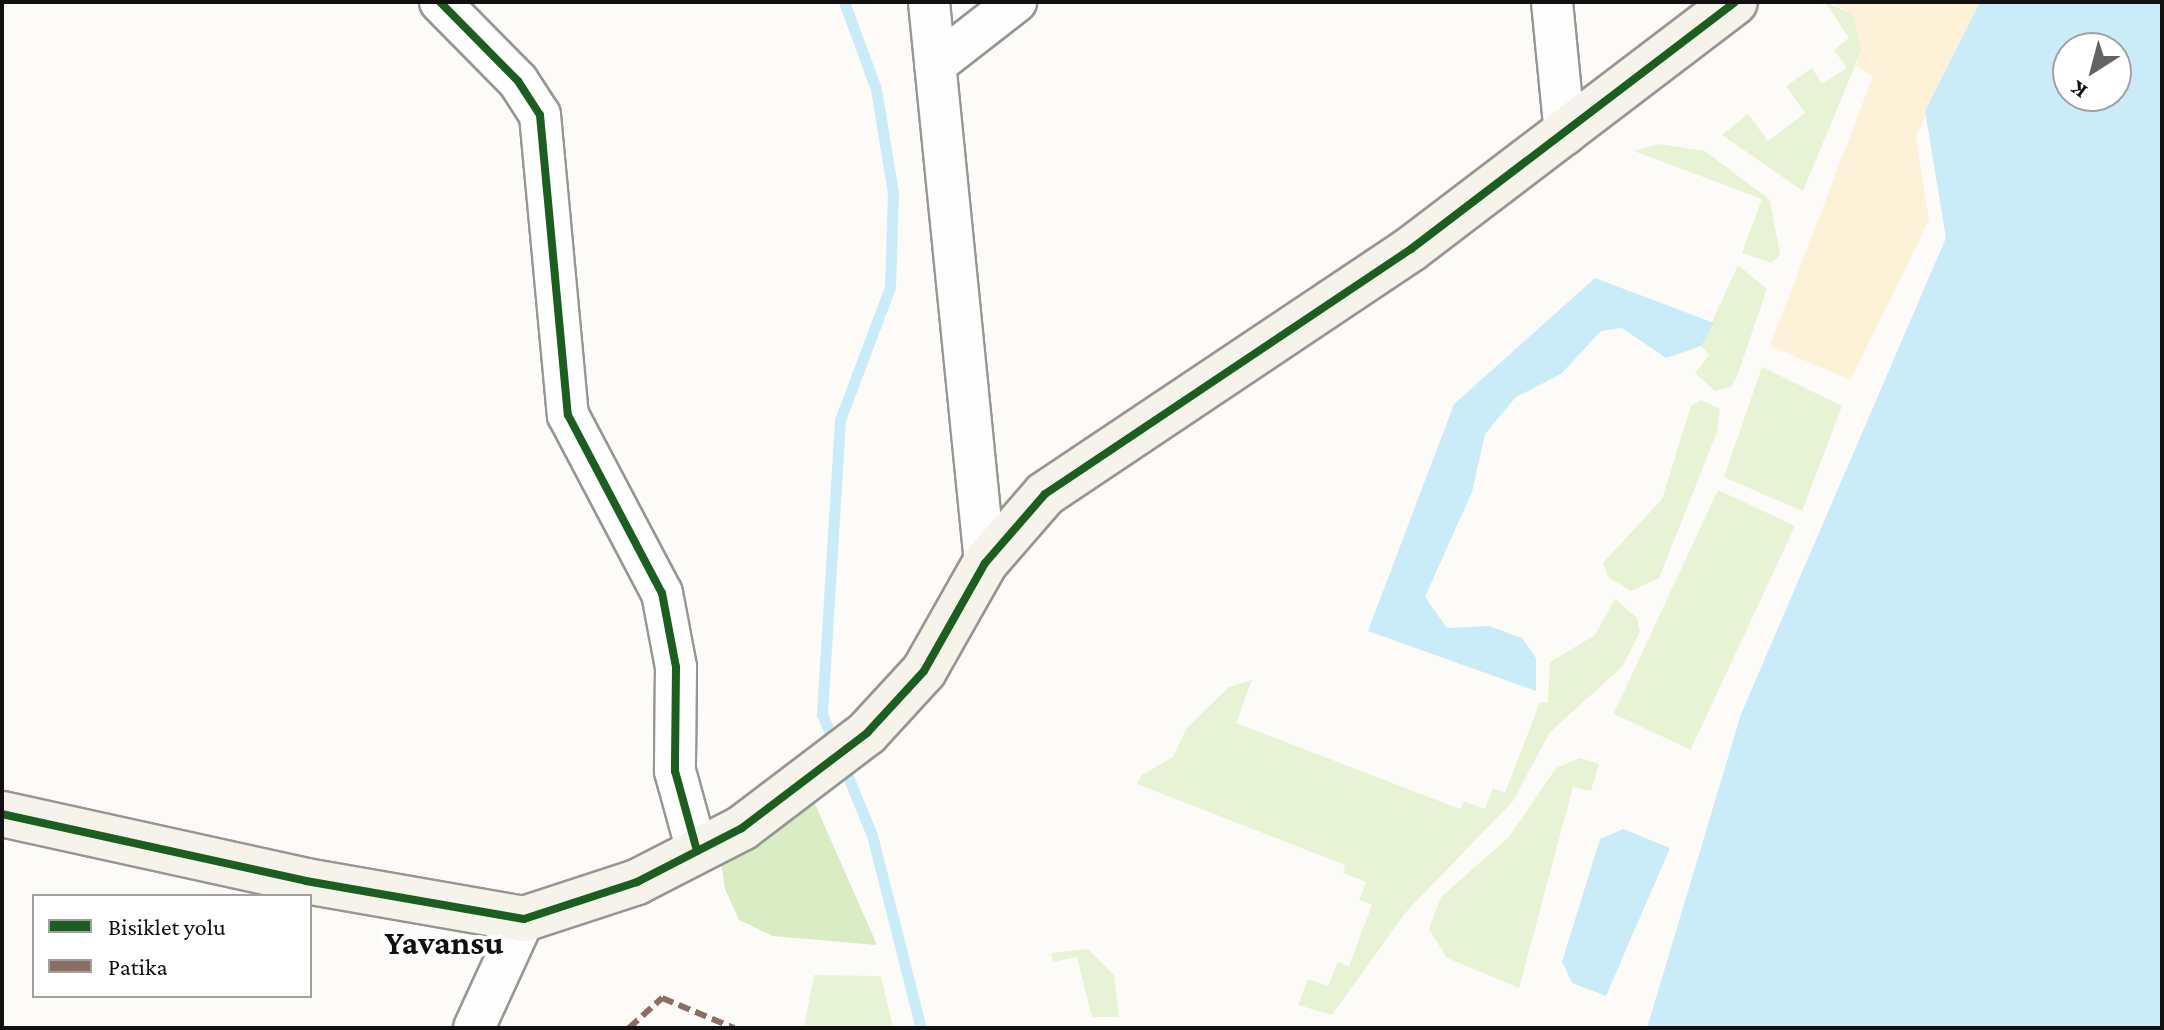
<!DOCTYPE html>
<html>
<head>
<meta charset="utf-8">
<style>
  body { margin:0 }
  #map { position:relative; width:2164px; height:1030px; overflow:hidden; background:#fcfbf7; font-family:"Crimson Pro",serif }
  div>[style] { position:absolute }
  .green>* { inset:0; background:#e8f3d5; transform-origin:0 0 }
  .forest>* { inset:0; background:#d9ecc3 }
  .sand>* { inset:0; background:#fdf2d7 }
  .water>* { inset:0; background:#caecf9 }
  .stream>* { height:11px; margin:-5.5px; padding:0 5.5px; transform-origin:5.5px; border-radius:5.5px; background:#caecf9 }
  .roads { filter:drop-shadow(2px 0 #979695) drop-shadow(-2px 0 #979695) drop-shadow(0 2px #979695) drop-shadow(0 -2px #979695) }
  .street>* { height:40px; margin:-20px; padding:0 20px; transform-origin:20px; border-radius:20px; background:#fffefe }
  .secondary>* { height:44px; margin:-22px; padding:0 22px; transform-origin:22px; border-radius:22px; background:#f6f3eb }
  .quiet>* { height:6px; margin-top:-3px; transform-origin:0; background:repeating-linear-gradient(90deg,#8d6e63 0 12px,transparent 0 18px) }
  .cycleway>* { height:8px; margin:-4px; padding:0 4px; transform-origin:4px; border-radius:4px; background:#1b5e20 }
  span { translate:-50% -50%; white-space:nowrap; text-align:center; line-height:1.15; -webkit-text-stroke:8px #fff; paint-order:stroke }
  .district-label { font-size:34px; color:#111; font-weight:700 }
  .frame { position:absolute; inset:0; border:4px solid #111; pointer-events:none }
  .legend { position:absolute; left:32px; top:894px; width:280px; height:104px; box-sizing:border-box; background:#fff; border:2px solid #a0a0a0; margin:0; padding:10px 14px; list-style:none; font-size:24px; color:#111 }
  .legend li { display:flex; align-items:center; gap:16px; height:40px }
  .legend b { width:40px; border:2px solid #a0a0a0 }
  .north { position:absolute; left:2052px; top:32px; width:80px; height:80px; box-sizing:border-box; background:#fff; border:2px solid #a0a0a0; border-radius:50%; rotate:216deg; font-size:22px; font-weight:700; line-height:32px; text-align:center; color:#111 }
  .north::after { content:''; display:block; margin:auto; width:28px; height:36px; background:#636362; clip-path:polygon(50% 0,100% 100%,50% 72%,0 100%) }
</style>
</head>
<body>
<div id="map">
  <div class="green">
    <i style="clip-path:polygon(1825px 2px,1853px 14px,1862px 49px,1803px 191px,1722px 135px,1748px 114px,1768px 141px,1805px 113px,1786px 86px,1812px 68px,1822px 84px,1847px 68px,1834px 50px,1849px 38px)"></i>
    <i style="clip-path:polygon(1659px 144px,1705px 151px,1770px 200px,1780px 254px,1772px 263px,1742px 253px,1762px 199px,1634px 151px)"></i>
    <i style="clip-path:polygon(1738px 265px,1767px 289px,1737px 376px,1731px 387px,1715px 391px,1695px 373px,1709px 355px,1701px 346px)"></i>
    <i style="clip-path:polygon(1762px 367px,1842px 406px,1802px 511px,1724px 477px)"></i>
    <i style="clip-path:polygon(1701px 400px,1720px 409px,1717px 432px,1659px 578px,1631px 591px,1608px 577px,1603px 563px,1662px 499px,1691px 406px)"></i>
    <i style="left:1718px;top:490px;width:85px;height:247px;rotate:25deg"></i>
    <i style="clip-path:polygon(1615px 599px,1637px 618px,1640px 632px,1622px 667px,1550px 732px,1513px 801px,1406px 912px,1332px 1015px,1298px 1005px,1308px 979px,1328px 986px,1338px 962px,1349px 966px,1372px 905px,1359px 900px,1366px 882px,1343px 873px,1345px 865px,1137px 784px,1142px 775px,1173px 757px,1186px 729px,1229px 687px,1252px 680px,1236px 723px,1460px 809px,1464px 801px,1485px 809px,1493px 788px,1505px 793px,1540px 702px,1548px 703px,1550px 662px,1595px 635px)"></i>
    <i style="clip-path:polygon(1580px 758px,1599px 764px,1591px 791px,1573px 787px,1519px 988px,1447px 958px,1429px 929px,1441px 897px,1509px 837px,1556px 768px)"></i>
    <i style="clip-path:polygon(1088px 949px,1114px 975px,1119px 1017px,1092px 1017px,1077px 957px,1053px 962px,1051px 953px)"></i>
    <i style="clip-path:polygon(814px 975px,881px 976px,893px 1028px,804px 1028px)"></i>
  </div>
  <div class="forest">
    <i style="clip-path:polygon(812px 797px,877px 945px,773px 936px,739px 920px,725px 889px,721px 862px)"></i>
  </div>
  <div class="sand">
    <i style="clip-path:polygon(1830px 2px,1980px 2px,1916px 136px,1929px 220px,1851px 380px,1770px 346px,1873px 76px,1856px 66px,1862px 49px,1853px 14px)"></i>
  </div>
  <div class="water">
    <i style="clip-path:polygon(evenodd,1980px 2px,2162px 2px,2162px 1028px,1647px 1028px,1741px 714px,1946px 238px,1925px 111px,1980px 2px,2068px 48px,2116px 48px,2116px 96px,2068px 96px,2068px 48px)"></i>
    <i style="clip-path:polygon(1595px 278px,1714px 323px,1701px 346px,1666px 358px,1622px 328px,1601px 331px,1561px 374px,1516px 397px,1485px 434px,1472px 492px,1425px 597px,1447px 628px,1489px 626px,1522px 638px,1536px 658px,1536px 691px,1368px 631px,1454px 404px)"></i>
    <i style="clip-path:polygon(1623px 829px,1670px 848px,1606px 996px,1572px 983px,1562px 962px,1600px 839px)"></i>
  </div>
  <div class="stream">
    <i style="left:835px;top:746px;width:35px;rotate:-112deg"></i>
    <i style="left:822px;top:714px;width:295px;rotate:-86.5deg"></i>
    <i style="left:840px;top:420px;width:142px;rotate:-69.4deg"></i>
    <i style="left:890px;top:287px;width:94px;rotate:-88.2deg"></i>
    <i style="left:893px;top:193px;width:105px;rotate:-99.3deg"></i>
    <i style="left:876px;top:89px;width:93px;rotate:-110.2deg"></i>
    <i style="left:842px;top:762px;width:79px;rotate:67.7deg"></i>
    <i style="left:872px;top:835px;width:199px;rotate:75.8deg"></i>
  </div>
  <div class="roads">
    <div class="street">
      <i style="left:440px;top:2px;width:111px;rotate:45.4deg"></i>
      <i style="left:518px;top:81px;width:40px;rotate:57.1deg"></i>
      <i style="left:540px;top:115px;width:301px;rotate:84.7deg"></i>
      <i style="left:568px;top:415px;width:201px;rotate:62.2deg"></i>
      <i style="left:662px;top:593px;width:75px;rotate:79.3deg"></i>
      <i style="left:676px;top:667px;width:104px;rotate:90.6deg"></i>
      <i style="left:675px;top:771px;width:83px;rotate:74.6deg"></i>
      <i style="left:929px;top:2px;width:564px;rotate:84.3deg"></i>
      <i style="left:1552px;top:2px;width:133px;rotate:84.4deg"></i>
      <i style="left:935px;top:65px;width:103px;rotate:-37.9deg"></i>
      <i style="left:474px;top:1028px;width:120px;rotate:-65.4deg"></i>
    </div>
    <div class="secondary">
      <i style="left:2px;top:814px;width:311px;rotate:12.4deg"></i>
      <i style="left:306px;top:881px;width:221px;rotate:9.9deg"></i>
      <i style="left:524px;top:919px;width:119px;rotate:-18.1deg"></i>
      <i style="left:637px;top:882px;width:118px;rotate:-27.2deg"></i>
      <i style="left:742px;top:828px;width:157px;rotate:-37.2deg"></i>
      <i style="left:867px;top:733px;width:84px;rotate:-47.4deg"></i>
      <i style="left:924px;top:671px;width:124px;rotate:-60.5deg"></i>
      <i style="left:985px;top:563px;width:91px;rotate:-49deg"></i>
      <i style="left:1045px;top:494px;width:440px;rotate:-33.8deg"></i>
      <i style="left:1411px;top:249px;width:407px;rotate:-37.3deg"></i>
    </div>
  </div>
  <div class="quiet">
    <i style="left:629px;top:1028px;width:45px;rotate:-42.3deg"></i>
    <i style="left:662px;top:998px;width:78px;rotate:22.6deg"></i>
  </div>
  <div class="cycleway">
    <i style="left:440px;top:2px;width:111px;rotate:45.4deg"></i>
    <i style="left:518px;top:81px;width:40px;rotate:57.1deg"></i>
    <i style="left:540px;top:115px;width:301px;rotate:84.7deg"></i>
    <i style="left:568px;top:415px;width:201px;rotate:62.2deg"></i>
    <i style="left:662px;top:593px;width:75px;rotate:79.3deg"></i>
    <i style="left:676px;top:667px;width:104px;rotate:90.6deg"></i>
    <i style="left:675px;top:771px;width:83px;rotate:74.6deg"></i>
    <i style="left:2px;top:814px;width:311px;rotate:12.4deg"></i>
    <i style="left:306px;top:881px;width:221px;rotate:9.9deg"></i>
    <i style="left:524px;top:919px;width:119px;rotate:-18.1deg"></i>
    <i style="left:637px;top:882px;width:118px;rotate:-27.2deg"></i>
    <i style="left:742px;top:828px;width:157px;rotate:-37.2deg"></i>
    <i style="left:867px;top:733px;width:84px;rotate:-47.4deg"></i>
    <i style="left:924px;top:671px;width:124px;rotate:-60.5deg"></i>
    <i style="left:985px;top:563px;width:91px;rotate:-49deg"></i>
    <i style="left:1045px;top:494px;width:440px;rotate:-33.8deg"></i>
    <i style="left:1411px;top:249px;width:407px;rotate:-37.3deg"></i>
  </div>
  <div class="district-label">
    <span style="left:444px;top:943px">Yavansu</span>
  </div>
  <div class="frame"></div>
  <ul class="legend">
  <li><b style="height:10px;background:#1b5e20"></b>Bisiklet yolu</li>
  <li><b style="height:10px;background:#8d6e63"></b>Patika</li>
  </ul>
  <div class="north">K</div>
</div>
</body>
</html>
